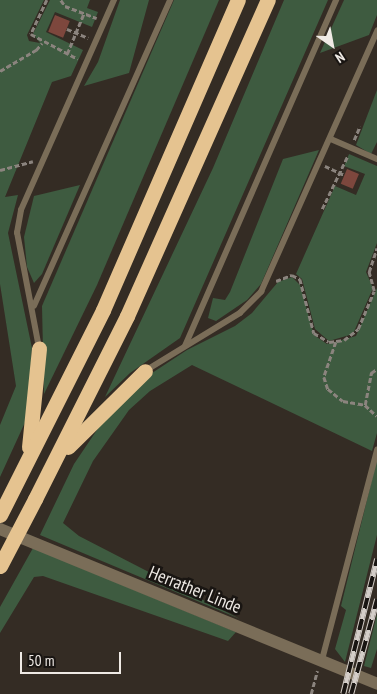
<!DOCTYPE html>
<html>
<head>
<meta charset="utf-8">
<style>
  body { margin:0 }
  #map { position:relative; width:377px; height:694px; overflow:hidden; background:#342c24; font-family:"PT Sans Narrow",sans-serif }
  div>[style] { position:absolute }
  .green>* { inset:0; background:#3e5b40 }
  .building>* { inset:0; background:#7d473d; transform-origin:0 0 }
  .path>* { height:2.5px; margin-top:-1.25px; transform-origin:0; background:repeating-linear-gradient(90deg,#8b847e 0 5px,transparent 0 7.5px) }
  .service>* { height:5.5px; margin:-2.75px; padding:0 2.75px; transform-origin:2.75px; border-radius:2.75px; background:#7a6d58 }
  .tertiary>* { height:12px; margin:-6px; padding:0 6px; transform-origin:6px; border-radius:6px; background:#7a6d58 }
  .motorway>* { height:15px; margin:-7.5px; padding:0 7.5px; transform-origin:7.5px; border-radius:7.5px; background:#e5c390 }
  .rail>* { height:5.5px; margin-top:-2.75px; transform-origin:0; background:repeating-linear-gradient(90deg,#191512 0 11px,#d4cec9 0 22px); box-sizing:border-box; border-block:1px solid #d4cec9 }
  .motorway-bridge>* { height:15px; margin:-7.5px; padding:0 7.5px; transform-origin:7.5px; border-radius:7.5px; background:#e5c390 }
  span { translate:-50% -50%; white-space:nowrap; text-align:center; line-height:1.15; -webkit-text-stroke:5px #191512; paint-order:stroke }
  .street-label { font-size:18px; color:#efeae5 }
  .north { position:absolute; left:307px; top:20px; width:50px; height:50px; -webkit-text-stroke:4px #191512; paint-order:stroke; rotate:147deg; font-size:14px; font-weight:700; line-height:20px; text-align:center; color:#efeae5 }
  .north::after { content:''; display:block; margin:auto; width:18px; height:22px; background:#efeae5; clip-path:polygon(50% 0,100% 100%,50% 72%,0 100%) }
  .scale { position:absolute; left:20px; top:652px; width:101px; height:22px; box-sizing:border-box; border:2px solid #efeae5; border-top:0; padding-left:6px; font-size:15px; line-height:18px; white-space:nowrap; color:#efeae5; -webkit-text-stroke:4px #191512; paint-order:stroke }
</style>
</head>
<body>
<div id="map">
  <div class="green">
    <i style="clip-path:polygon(0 0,44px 0,27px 35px,29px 41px,40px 43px,33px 34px,50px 0,90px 0,87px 8px,98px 12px,92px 27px,55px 12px,46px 32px,83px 50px,71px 76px,52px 82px,5px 197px,18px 195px,8px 233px,32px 348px,27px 418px,0 477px,0 425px,16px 386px,0 284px)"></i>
    <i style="clip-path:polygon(120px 0,149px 0,129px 73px,84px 86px,98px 62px)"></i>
    <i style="clip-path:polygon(174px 0,219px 0,97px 285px,44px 394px,42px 306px)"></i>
    <i style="clip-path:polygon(284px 0,328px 0,180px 338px,130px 373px,105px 397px,213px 168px)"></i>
    <i style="clip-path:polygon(344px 0,377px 0,377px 15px,369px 35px,320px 53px)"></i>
    <i style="clip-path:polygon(377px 90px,377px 142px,371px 154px,356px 145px)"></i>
    <i style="clip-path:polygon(319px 150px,261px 284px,247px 300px,216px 321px,208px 318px,213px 298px,225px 300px,230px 292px,283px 159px)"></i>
    <i style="clip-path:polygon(349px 154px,377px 166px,377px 243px,366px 272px,373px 288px,353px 334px,329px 341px,315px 329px,302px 279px,296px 274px,335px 186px,356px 195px,365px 174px,344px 166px)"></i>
    <i style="clip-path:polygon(80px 185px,42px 274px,34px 283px,27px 267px,24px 237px,34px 196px)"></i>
    <i style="clip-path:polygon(292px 277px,300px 285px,314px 335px,327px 344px,356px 336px,377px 288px,377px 433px,372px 451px,192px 365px,150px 391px,129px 410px,93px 461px,63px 523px,79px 536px,240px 619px,40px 535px,74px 464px,103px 421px,149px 375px,187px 350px,235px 326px,252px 313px,278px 282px)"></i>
    <i style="clip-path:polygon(377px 459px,377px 535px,345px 662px,335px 649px,346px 610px,341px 606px)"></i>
    <i style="clip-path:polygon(33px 548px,236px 632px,228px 641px,43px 576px,34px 577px,0 633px,0 607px)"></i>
    <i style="clip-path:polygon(377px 614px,377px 649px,371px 668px,364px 666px)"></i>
  </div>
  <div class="building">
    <i style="left:55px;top:15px;width:16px;height:18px;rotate:22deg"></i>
    <i style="left:347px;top:169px;width:13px;height:16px;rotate:23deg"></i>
  </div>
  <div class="path">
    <i style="left:47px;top:0;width:38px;rotate:115deg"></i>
    <i style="left:31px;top:34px;width:53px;rotate:28deg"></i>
    <i style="left:61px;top:0;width:7px;rotate:56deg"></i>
    <i style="left:65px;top:6px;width:34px;rotate:21deg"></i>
    <i style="left:67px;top:29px;width:23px;rotate:23deg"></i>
    <i style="left:67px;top:54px;width:44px;rotate:-67.5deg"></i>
    <i style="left:0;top:71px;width:42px;rotate:-30.3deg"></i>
    <i style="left:36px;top:50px;width:9px;rotate:-49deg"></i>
    <i style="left:354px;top:140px;width:15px;rotate:-67deg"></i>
    <i style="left:325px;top:166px;width:21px;rotate:25deg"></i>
    <i style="left:0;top:170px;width:34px;rotate:-15deg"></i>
    <i style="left:322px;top:209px;width:60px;rotate:-64.3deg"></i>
    <i style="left:276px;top:281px;width:17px;rotate:-21deg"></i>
    <i style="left:292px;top:275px;width:9px;rotate:27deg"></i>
    <i style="left:300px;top:279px;width:56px;rotate:75.5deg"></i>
    <i style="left:314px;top:333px;width:17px;rotate:31deg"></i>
    <i style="left:329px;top:342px;width:15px;rotate:-8deg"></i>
    <i style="left:344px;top:340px;width:18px;rotate:-38deg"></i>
    <i style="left:358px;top:329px;width:41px;rotate:-67.2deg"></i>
    <i style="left:374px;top:291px;width:20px;rotate:-105deg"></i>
    <i style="left:369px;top:272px;width:25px;rotate:-72deg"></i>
    <i style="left:336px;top:342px;width:37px;rotate:109deg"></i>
    <i style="left:324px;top:377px;width:13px;rotate:72deg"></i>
    <i style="left:328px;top:389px;width:19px;rotate:39deg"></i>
    <i style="left:343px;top:401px;width:22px;rotate:10deg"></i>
    <i style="left:365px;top:405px;width:16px;rotate:43deg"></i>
    <i style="left:365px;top:405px;width:33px;rotate:-79deg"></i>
    <i style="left:371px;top:373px;width:7px;rotate:-34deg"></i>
    <i style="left:311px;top:694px;width:24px;rotate:-75deg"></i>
  </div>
  <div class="service">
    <i style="left:331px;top:139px;width:50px;rotate:23.5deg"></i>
    <i style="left:34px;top:306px;width:335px;rotate:-66deg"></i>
    <i style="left:185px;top:346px;width:378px;rotate:-66.4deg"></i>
    <i style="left:39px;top:348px;width:117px;rotate:-100.8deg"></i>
    <i style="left:17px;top:233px;width:23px;rotate:-80deg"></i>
    <i style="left:21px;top:210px;width:230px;rotate:-66.1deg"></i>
    <i style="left:145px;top:371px;width:111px;rotate:-31.4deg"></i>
    <i style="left:240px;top:313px;width:30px;rotate:-45deg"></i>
    <i style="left:261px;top:292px;width:286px;rotate:-66deg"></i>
    <i style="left:322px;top:660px;width:217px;rotate:-75.3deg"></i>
  </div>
  <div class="tertiary">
    <i style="left:0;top:529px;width:408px;rotate:22.3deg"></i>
  </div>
  <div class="motorway">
    <i style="left:29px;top:447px;width:99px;rotate:-84.2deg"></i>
    <i style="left:68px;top:447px;width:108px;rotate:-44.6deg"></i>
    <i style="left:35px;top:499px;width:205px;rotate:-63.3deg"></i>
    <i style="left:127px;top:316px;width:346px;rotate:-66deg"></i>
    <i style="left:0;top:515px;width:229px;rotate:-63.3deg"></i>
    <i style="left:103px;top:310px;width:338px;rotate:-66.5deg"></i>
  </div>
  <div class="rail">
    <i style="left:343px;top:694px;width:139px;rotate:-75.9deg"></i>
    <i style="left:351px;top:694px;width:98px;rotate:-74.7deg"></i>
  </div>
  <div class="motorway-bridge">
    <i style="left:0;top:566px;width:76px;rotate:-62.4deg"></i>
  </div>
  <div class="street-label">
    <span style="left:195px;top:590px;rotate:22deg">Herrather Linde</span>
  </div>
  <div class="north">N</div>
  <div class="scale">50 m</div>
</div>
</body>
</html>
